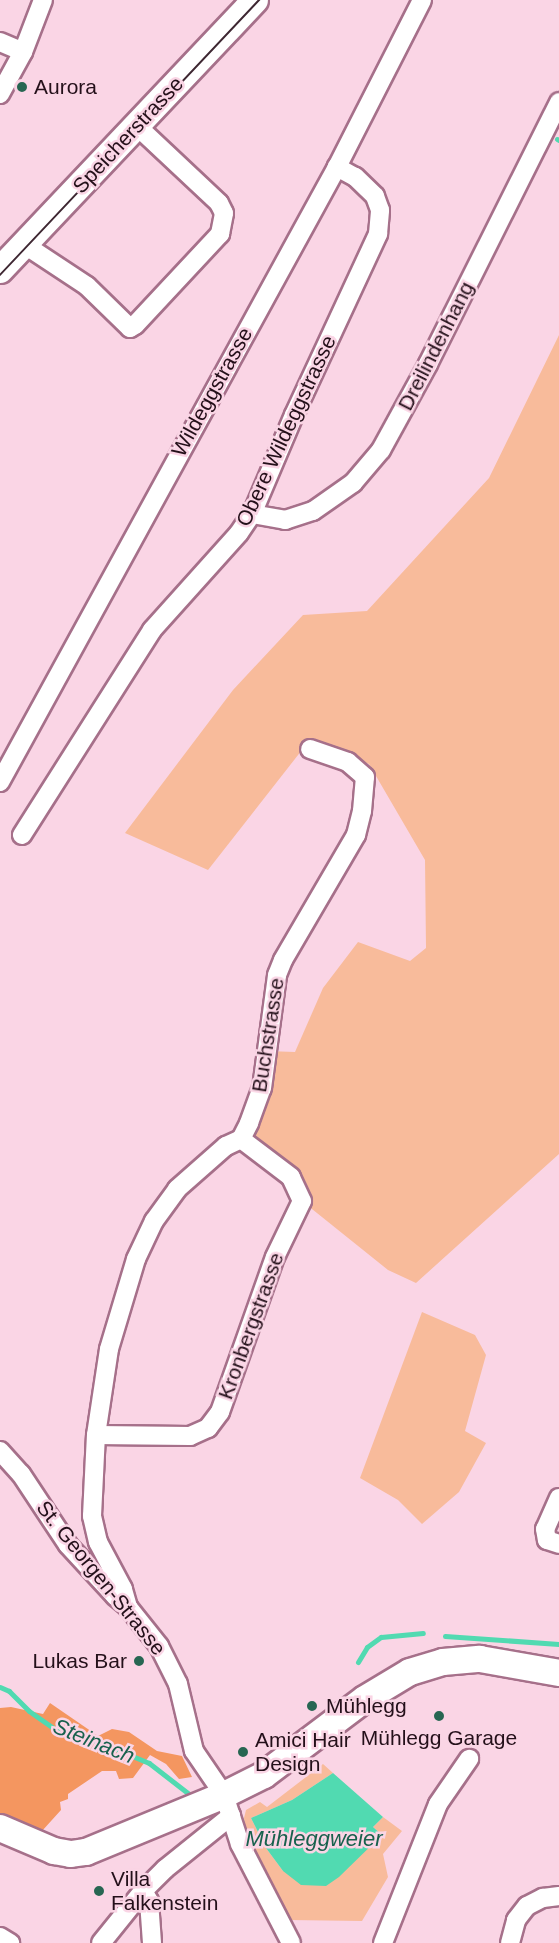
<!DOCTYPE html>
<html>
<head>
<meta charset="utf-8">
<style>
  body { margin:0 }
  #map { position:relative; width:559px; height:1943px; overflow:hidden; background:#fad5e5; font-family:Arial,sans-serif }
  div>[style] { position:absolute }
  .green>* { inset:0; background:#f8bb9b }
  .forest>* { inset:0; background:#f49660 }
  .water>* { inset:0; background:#51dab1 }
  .stream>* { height:5px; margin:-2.5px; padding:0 2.5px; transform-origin:2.5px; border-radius:2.5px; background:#51dab1 }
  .roads { filter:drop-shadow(2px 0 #a6708a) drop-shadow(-2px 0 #a6708a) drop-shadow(0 2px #a6708a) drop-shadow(0 -2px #a6708a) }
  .street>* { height:18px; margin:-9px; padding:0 9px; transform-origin:9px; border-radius:9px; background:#fff }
  .secondary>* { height:26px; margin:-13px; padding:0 13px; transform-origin:13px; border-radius:13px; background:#fff }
  .tram>* { height:1.5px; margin:-0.75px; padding:0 0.75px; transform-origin:0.75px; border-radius:0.75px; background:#3e2732 }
  .dots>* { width:16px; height:16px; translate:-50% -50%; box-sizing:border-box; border:3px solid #fad5e5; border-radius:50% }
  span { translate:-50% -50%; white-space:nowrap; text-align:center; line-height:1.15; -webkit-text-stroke:5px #fad5e5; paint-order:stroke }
  .poi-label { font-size:21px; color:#24101a }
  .left { translate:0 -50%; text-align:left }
  .right { translate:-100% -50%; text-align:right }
  .street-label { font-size:21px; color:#24101a }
  .water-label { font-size:22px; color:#18614d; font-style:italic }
</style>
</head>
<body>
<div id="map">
  <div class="green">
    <i style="clip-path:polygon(559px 335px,559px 1154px,416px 1283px,388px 1270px,302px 1201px,249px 1144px,267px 1051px,295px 1052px,323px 988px,358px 942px,410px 961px,426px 948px,425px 860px,369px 764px,309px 741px,208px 870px,125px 833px,233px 690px,303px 615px,367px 611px,489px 478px)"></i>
    <i style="clip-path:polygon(422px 1312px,475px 1335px,486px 1355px,465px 1431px,486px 1443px,459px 1492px,422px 1524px,398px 1500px,360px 1478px)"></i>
    <i style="clip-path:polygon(323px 1764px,333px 1773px,292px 1800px,251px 1818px,266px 1848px,283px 1871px,381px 1834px,373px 1827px,383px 1817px,402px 1831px,383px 1854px,388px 1877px,362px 1921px,289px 1920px,247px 1842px,244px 1818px,246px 1810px,260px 1802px,267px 1807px)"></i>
  </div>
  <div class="forest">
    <i style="clip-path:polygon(50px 1703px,98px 1736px,112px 1729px,129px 1732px,157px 1751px,182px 1756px,192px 1777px,179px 1779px,166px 1764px,150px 1755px,133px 1778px,119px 1779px,116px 1771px,102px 1771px,68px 1794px,68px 1799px,60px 1802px,61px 1810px,42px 1831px,0 1813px,0 1708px,11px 1707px,43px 1714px)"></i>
  </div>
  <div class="water">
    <i style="clip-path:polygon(333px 1773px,383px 1817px,373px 1827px,382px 1835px,339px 1877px,326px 1886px,301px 1885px,283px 1871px,266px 1848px,251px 1818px,292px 1800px)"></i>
  </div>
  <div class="stream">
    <i style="left:557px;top:139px;width:2px;rotate:27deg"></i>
    <i style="left:445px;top:1636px;width:114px;rotate:4deg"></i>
    <i style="left:358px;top:1662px;width:17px;rotate:-59deg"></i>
    <i style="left:367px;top:1647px;width:17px;rotate:-36deg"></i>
    <i style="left:381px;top:1637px;width:42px;rotate:-5.4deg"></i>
    <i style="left:0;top:1687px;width:10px;rotate:24deg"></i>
    <i style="left:9px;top:1691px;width:28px;rotate:45deg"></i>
    <i style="left:29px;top:1711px;width:37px;rotate:35deg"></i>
    <i style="left:59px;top:1732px;width:43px;rotate:14.7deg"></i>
    <i style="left:101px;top:1743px;width:52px;rotate:22.6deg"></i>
    <i style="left:149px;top:1763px;width:51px;rotate:37.8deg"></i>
  </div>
  <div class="roads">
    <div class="street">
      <i style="left:0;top:42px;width:25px;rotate:23deg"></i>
      <i style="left:0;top:94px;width:48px;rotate:-61.3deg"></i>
      <i style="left:23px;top:52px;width:56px;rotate:-69deg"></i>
      <i style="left:25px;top:245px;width:74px;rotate:33.5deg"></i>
      <i style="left:87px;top:286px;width:60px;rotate:44.3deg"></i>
      <i style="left:130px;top:328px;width:6px;rotate:-31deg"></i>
      <i style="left:135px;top:325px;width:125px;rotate:-47deg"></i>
      <i style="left:220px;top:234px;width:21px;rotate:-79deg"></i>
      <i style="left:224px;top:213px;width:11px;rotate:-117deg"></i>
      <i style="left:219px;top:203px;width:112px;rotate:-136.8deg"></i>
      <i style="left:252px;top:514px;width:34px;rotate:10deg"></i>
      <i style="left:285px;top:520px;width:29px;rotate:-18deg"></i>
      <i style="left:313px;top:511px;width:49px;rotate:-35deg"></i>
      <i style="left:353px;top:483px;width:43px;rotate:-49.7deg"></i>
      <i style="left:381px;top:450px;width:98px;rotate:-61.3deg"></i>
      <i style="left:428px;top:364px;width:293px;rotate:-63.4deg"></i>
      <i style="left:0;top:782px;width:701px;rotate:-61.28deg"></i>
      <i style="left:337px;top:167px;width:187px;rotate:-63deg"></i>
      <i style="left:22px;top:835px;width:243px;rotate:-57.6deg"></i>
      <i style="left:152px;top:630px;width:130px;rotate:-48.1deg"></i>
      <i style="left:239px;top:533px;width:23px;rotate:-56deg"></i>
      <i style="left:252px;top:514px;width:108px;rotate:-67deg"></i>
      <i style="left:294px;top:415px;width:200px;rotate:-65.1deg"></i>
      <i style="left:378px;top:234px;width:24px;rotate:-85deg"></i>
      <i style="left:380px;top:210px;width:15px;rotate:-110deg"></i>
      <i style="left:375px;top:196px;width:28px;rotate:-136deg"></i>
      <i style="left:355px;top:177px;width:21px;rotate:-151deg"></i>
      <i style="left:96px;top:1435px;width:94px;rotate:0.6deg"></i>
      <i style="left:190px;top:1436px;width:20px;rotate:-24deg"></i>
      <i style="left:208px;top:1428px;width:20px;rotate:-53deg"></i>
      <i style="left:220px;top:1412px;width:164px;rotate:-70.5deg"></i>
      <i style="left:275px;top:1257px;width:62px;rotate:-64.3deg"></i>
      <i style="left:302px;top:1201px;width:26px;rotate:-115deg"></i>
      <i style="left:291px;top:1177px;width:63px;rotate:-142.8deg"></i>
      <i style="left:0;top:1451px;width:31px;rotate:48deg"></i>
      <i style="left:21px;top:1474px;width:85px;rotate:56.5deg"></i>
      <i style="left:68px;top:1545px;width:69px;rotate:47.3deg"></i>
      <i style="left:115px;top:1596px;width:17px;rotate:40deg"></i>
      <i style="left:128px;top:1607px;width:50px;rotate:51.5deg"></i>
      <i style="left:159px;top:1646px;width:42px;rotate:63.4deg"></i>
      <i style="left:178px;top:1684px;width:69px;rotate:76.6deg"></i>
      <i style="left:194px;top:1751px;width:53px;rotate:55.7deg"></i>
      <i style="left:224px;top:1795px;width:52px;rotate:71.9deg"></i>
      <i style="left:240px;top:1844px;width:111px;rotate:62.7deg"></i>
      <i style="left:559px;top:1498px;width:34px;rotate:114deg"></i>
      <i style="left:545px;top:1529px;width:11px;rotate:80deg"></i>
      <i style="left:547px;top:1540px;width:13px;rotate:18deg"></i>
      <i style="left:128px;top:1607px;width:19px;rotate:-106deg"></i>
      <i style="left:123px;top:1589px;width:53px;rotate:-118deg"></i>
      <i style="left:98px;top:1542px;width:27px;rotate:-103deg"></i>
      <i style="left:92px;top:1516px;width:81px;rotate:-87.2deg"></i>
      <i style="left:96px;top:1435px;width:87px;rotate:-81.4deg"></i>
      <i style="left:109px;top:1349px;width:94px;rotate:-73.3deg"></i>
      <i style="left:136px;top:1259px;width:42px;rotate:-64.7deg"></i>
      <i style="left:154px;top:1221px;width:39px;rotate:-54deg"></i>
      <i style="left:177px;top:1189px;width:65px;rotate:-41.3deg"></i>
      <i style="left:226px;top:1146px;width:17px;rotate:-25deg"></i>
      <i style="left:241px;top:1139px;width:18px;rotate:-63deg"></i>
      <i style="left:249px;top:1123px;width:37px;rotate:-70deg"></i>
      <i style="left:262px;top:1088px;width:114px;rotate:-82.4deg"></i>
      <i style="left:277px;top:975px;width:16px;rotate:-68deg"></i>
      <i style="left:283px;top:960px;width:145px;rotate:-59.7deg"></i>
      <i style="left:356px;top:835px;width:25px;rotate:-76deg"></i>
      <i style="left:362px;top:811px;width:34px;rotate:-85deg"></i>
      <i style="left:365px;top:777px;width:23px;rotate:-139deg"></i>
      <i style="left:348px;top:762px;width:40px;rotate:-161.1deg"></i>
      <i style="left:143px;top:1891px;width:12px;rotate:59deg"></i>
      <i style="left:149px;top:1901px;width:42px;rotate:85.9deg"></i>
      <i style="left:0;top:1937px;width:12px;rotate:31deg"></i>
      <i style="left:101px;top:1943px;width:67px;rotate:-51.1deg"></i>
      <i style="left:143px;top:1891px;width:31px;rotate:-45deg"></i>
      <i style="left:165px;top:1869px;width:85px;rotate:-38.8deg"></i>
      <i style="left:383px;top:1943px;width:149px;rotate:-68.4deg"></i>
      <i style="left:438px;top:1804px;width:55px;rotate:-55.4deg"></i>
      <i style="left:510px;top:1943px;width:24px;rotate:-75deg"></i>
      <i style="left:516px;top:1920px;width:18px;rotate:-52deg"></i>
      <i style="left:527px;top:1906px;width:18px;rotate:-27deg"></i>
      <i style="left:543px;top:1898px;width:16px;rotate:-7deg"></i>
    </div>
    <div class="secondary">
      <i style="left:0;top:270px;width:371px;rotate:-46.6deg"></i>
      <i style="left:0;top:1828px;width:59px;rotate:23.1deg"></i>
      <i style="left:54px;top:1851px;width:17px;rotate:10deg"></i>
      <i style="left:71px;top:1854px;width:15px;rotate:-8deg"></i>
      <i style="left:86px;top:1852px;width:149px;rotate:-22.4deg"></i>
      <i style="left:224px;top:1795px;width:45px;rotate:-26.6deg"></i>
      <i style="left:264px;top:1775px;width:126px;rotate:-37deg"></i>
      <i style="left:365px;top:1699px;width:52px;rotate:-31deg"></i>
      <i style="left:410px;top:1672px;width:34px;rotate:-17deg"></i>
      <i style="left:443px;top:1662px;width:37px;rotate:-5deg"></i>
      <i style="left:480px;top:1659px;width:80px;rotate:10deg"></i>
    </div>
  </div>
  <div class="tram">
    <i style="left:0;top:275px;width:378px;rotate:-46.7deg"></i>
  </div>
  <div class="dots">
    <i style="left:22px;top:87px;background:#276652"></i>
    <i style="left:139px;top:1661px;background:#276652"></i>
    <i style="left:312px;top:1706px;background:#276652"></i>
    <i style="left:439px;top:1716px;background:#276652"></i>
    <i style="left:243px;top:1752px;background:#276652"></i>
    <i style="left:99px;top:1891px;background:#276652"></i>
  </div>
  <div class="poi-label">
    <span class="left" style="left:34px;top:87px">Aurora</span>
    <span class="right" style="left:127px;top:1661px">Lukas Bar</span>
    <span class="left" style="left:326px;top:1706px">Mühlegg</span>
    <span style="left:439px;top:1738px">Mühlegg Garage</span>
    <span class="left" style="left:255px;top:1752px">Amici Hair<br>Design</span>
    <span class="left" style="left:111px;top:1891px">Villa<br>Falkenstein</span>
  </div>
  <div class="street-label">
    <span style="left:128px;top:135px;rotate:-47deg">Speicherstrasse</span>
    <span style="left:436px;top:346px;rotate:-63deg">Dreilindenhang</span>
    <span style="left:212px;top:392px;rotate:-61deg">Wildeggstrasse</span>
    <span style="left:286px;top:431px;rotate:-65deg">Obere Wildeggstrasse</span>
    <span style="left:268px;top:1035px;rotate:-81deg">Buchstrasse</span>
    <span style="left:251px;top:1326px;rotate:-70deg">Kronbergstrasse</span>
    <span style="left:101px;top:1578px;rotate:51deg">St. Georgen-Strasse</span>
  </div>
  <div class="water-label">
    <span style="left:94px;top:1741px;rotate:22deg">Steinach</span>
    <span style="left:314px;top:1839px">Mühleggweier</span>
  </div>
</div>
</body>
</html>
